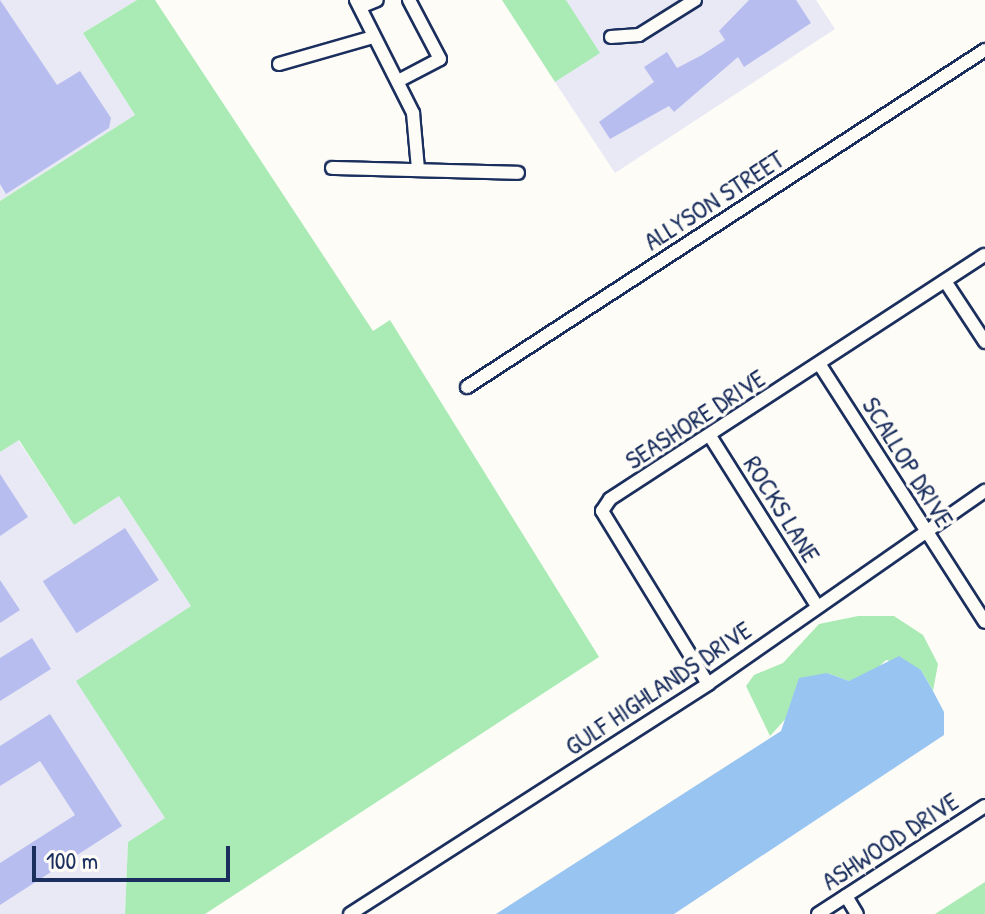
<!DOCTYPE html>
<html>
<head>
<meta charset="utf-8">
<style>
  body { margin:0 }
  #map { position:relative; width:985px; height:914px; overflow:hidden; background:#fdfcf7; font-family:"Patrick Hand",sans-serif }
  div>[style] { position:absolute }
  .built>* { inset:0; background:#e8e9f5 }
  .green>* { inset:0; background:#aaebb5 }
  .water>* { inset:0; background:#98c4f2 }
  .building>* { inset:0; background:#b8bdef; transform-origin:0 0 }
  .roads { filter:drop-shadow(2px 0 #1b2f5e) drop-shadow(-2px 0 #1b2f5e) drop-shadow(0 2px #1b2f5e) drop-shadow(0 -2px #1b2f5e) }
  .street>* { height:12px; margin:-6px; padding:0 6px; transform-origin:6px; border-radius:6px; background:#fdfcf7 }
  span { translate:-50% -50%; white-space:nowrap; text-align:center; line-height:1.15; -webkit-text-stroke:7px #fdfcf7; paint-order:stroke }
  .street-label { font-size:26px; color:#1b2f5e }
  .scale { position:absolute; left:32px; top:846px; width:198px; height:36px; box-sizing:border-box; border:4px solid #1b2f5e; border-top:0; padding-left:10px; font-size:24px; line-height:28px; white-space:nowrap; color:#1b2f5e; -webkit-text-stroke:6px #fdfcf7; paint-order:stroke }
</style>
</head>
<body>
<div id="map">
  <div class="built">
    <i style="clip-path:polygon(0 0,137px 0,83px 33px,135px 115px,0 201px)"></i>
    <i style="clip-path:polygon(566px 0,816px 0,835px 29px,615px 173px,555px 82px,599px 53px)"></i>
    <i style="clip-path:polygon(18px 440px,74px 525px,119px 496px,191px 606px,77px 681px,165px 818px,128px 842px,125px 914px,0 914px,0 452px)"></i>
  </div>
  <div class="green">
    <i style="clip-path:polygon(137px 0,155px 0,373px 331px,390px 320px,599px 657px,205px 914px,125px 914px,128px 842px,165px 818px,76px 681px,191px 606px,119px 496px,74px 525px,19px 440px,0 452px,0 201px,135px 115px,83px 33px)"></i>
    <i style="clip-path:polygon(502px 0,566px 0,600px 53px,555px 82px)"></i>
    <i style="clip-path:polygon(858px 616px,894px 616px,923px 635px,938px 664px,933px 691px,921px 670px,886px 660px,870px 675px,849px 681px,827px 673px,770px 736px,746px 686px,754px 675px,783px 663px,819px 624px)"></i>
    <i style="clip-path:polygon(985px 882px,985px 914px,935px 914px)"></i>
  </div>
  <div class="water">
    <i style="clip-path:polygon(899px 656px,921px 670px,933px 691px,944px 712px,944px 735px,674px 914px,496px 914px,781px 731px,799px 678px,827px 673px,849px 681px)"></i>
  </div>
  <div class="building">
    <i style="clip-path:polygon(0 0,57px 85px,80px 71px,111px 118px,109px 128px,6px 194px,0 184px)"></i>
    <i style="clip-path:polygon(749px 0,796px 0,811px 23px,744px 67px,738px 57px,674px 112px,669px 106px,610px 139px,599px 122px,654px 82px,644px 67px,667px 52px,677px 68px,702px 55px,725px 40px,719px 31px)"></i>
    <i style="clip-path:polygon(0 474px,28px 517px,0 536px)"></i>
    <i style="left:125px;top:528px;width:62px;height:98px;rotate:57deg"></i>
    <i style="clip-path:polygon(0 580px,20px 610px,0 623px)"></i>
    <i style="clip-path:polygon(32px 638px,51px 669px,0 701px,0 658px)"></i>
    <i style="clip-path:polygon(50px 714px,122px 826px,0 905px,0 863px,75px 815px,40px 761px,0 786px,0 746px)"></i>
  </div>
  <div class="roads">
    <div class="street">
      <i style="left:356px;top:0;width:127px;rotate:63.2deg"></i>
      <i style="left:413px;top:113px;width:56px;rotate:84.9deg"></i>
      <i style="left:360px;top:7px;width:18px;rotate:-22deg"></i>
      <i style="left:611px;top:37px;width:28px;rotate:-4deg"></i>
      <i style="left:639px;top:35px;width:66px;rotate:-32deg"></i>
      <i style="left:279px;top:64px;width:98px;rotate:-16deg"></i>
      <i style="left:400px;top:80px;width:45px;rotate:-27.7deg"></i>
      <i style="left:440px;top:59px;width:67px;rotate:-117.7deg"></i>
      <i style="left:332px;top:168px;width:186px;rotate:1.5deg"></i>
      <i style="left:945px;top:281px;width:73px;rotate:56.7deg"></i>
      <i style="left:820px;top:365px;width:305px;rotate:57.3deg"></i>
      <i style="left:467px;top:387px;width:618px;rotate:-33.05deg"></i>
      <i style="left:710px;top:436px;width:201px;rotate:57.8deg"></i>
      <i style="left:708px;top:684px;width:203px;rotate:-121.5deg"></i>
      <i style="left:602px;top:511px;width:14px;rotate:-56deg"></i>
      <i style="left:610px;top:499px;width:447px;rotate:-33.1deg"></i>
      <i style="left:846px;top:896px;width:21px;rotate:59deg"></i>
      <i style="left:350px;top:914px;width:426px;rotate:-32.7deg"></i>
      <i style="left:708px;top:684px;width:338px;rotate:-34.9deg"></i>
      <i style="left:818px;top:914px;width:199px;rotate:-32.9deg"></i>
    </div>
  </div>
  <div class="street-label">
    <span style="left:714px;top:200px;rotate:-33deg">ALLYSON STREET</span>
    <span style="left:695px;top:419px;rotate:-33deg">SEASHORE DRIVE</span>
    <span style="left:908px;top:462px;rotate:58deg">SCALLOP DRIVE</span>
    <span style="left:782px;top:509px;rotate:58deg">ROCKS LANE</span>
    <span style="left:658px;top:688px;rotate:-34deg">GULF HIGHLANDS DRIVE</span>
    <span style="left:890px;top:841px;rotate:-33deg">ASHWOOD DRIVE</span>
  </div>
  <div class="scale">100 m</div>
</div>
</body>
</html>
